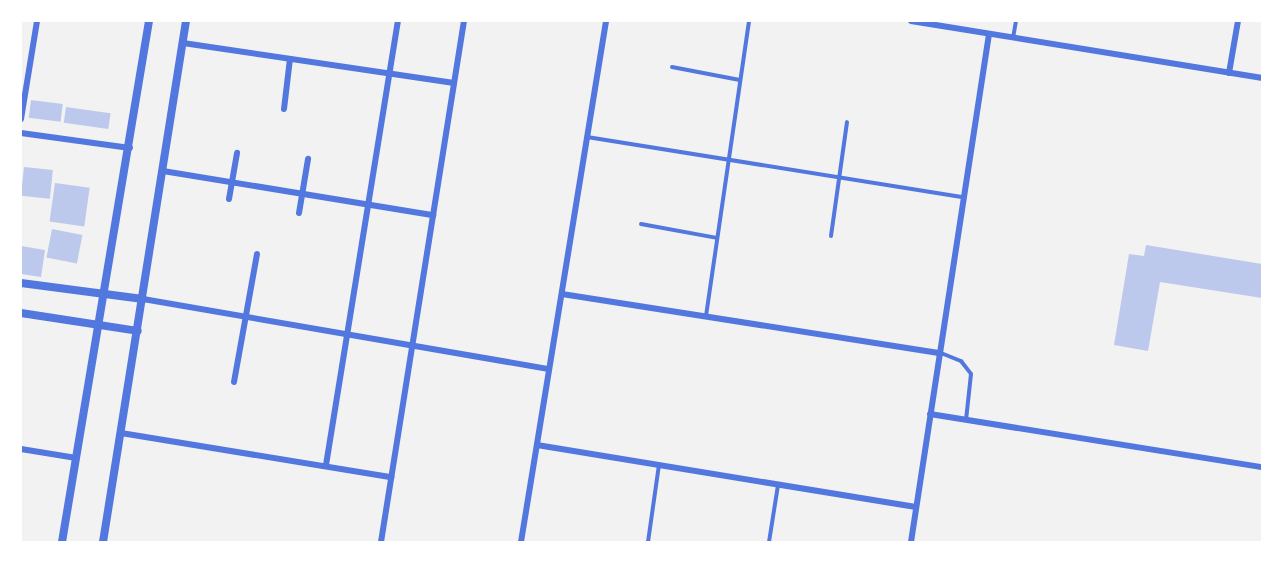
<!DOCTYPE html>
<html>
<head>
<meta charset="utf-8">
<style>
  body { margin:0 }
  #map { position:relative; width:1283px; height:563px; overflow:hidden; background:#f2f2f2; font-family:"DejaVu Sans",sans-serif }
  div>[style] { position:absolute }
  .building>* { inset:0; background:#bdc9ec; transform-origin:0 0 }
  .service>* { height:4px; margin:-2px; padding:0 2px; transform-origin:2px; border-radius:2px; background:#5277de }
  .minor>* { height:6px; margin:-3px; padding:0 3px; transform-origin:3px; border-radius:3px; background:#5277de }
  .tertiary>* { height:8px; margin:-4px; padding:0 4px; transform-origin:4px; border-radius:4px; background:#5277de }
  span { translate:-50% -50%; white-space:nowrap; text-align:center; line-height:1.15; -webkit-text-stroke:5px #fff; paint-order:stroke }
  .frame { position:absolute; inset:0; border:22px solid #fff; pointer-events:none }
</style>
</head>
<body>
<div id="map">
  <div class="building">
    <i style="left:31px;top:100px;width:32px;height:18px;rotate:7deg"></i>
    <i style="left:66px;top:107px;width:45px;height:16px;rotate:8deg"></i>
    <i style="left:24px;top:167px;width:29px;height:29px;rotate:6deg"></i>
    <i style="left:55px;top:183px;width:35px;height:39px;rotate:8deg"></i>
    <i style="left:52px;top:229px;width:31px;height:29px;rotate:11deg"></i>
    <i style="clip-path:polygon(1146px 245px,1262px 264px,1262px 298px,1160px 282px,1148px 351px,1114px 345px,1129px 254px,1144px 256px)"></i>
    <i style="clip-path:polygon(21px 246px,45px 250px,41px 277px,21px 274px)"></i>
  </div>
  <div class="service">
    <i style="left:1013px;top:38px;width:17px;rotate:-80deg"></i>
    <i style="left:672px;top:67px;width:69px;rotate:10.8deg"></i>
    <i style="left:587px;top:137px;width:381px;rotate:9.1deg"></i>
    <i style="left:641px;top:224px;width:77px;rotate:10.4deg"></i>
    <i style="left:831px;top:236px;width:115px;rotate:-82deg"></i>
    <i style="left:706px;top:316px;width:298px;rotate:-81.7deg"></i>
    <i style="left:941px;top:353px;width:22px;rotate:22deg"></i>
    <i style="left:961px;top:361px;width:16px;rotate:52deg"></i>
    <i style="left:971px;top:374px;width:46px;rotate:96.2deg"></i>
    <i style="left:648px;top:542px;width:78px;rotate:-81.9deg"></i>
    <i style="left:769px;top:542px;width:58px;rotate:-81deg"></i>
  </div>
  <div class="minor">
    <i style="left:911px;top:21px;width:356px;rotate:9.2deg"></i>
    <i style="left:183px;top:43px;width:274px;rotate:8.4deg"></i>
    <i style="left:1229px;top:73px;width:53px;rotate:-80.2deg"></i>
    <i style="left:284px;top:109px;width:50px;rotate:-83.2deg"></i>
    <i style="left:21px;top:119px;width:99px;rotate:-80.7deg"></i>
    <i style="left:21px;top:133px;width:110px;rotate:7.8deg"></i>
    <i style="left:163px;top:171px;width:274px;rotate:9.3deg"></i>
    <i style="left:229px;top:199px;width:47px;rotate:-80.1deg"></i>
    <i style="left:299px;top:213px;width:55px;rotate:-80.5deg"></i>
    <i style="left:562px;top:294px;width:383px;rotate:8.9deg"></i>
    <i style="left:143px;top:299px;width:412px;rotate:9.8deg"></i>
    <i style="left:234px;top:382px;width:130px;rotate:-79.8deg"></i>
    <i style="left:930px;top:414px;width:336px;rotate:9.1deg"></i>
    <i style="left:121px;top:433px;width:274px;rotate:9.3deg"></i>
    <i style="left:537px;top:445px;width:384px;rotate:9.3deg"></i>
    <i style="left:21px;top:449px;width:56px;rotate:9.3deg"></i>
    <i style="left:326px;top:465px;width:450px;rotate:-80.8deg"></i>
    <i style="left:381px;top:542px;width:528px;rotate:-80.95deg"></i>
    <i style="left:521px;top:542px;width:528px;rotate:-80.73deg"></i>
    <i style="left:911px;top:542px;width:514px;rotate:-81.27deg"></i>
  </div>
  <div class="tertiary">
    <i style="left:21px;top:283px;width:123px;rotate:7.5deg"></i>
    <i style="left:21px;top:313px;width:118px;rotate:8.7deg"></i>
    <i style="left:62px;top:542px;width:528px;rotate:-80.52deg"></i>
    <i style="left:103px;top:542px;width:528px;rotate:-80.95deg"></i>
  </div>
  <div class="frame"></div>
</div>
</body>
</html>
